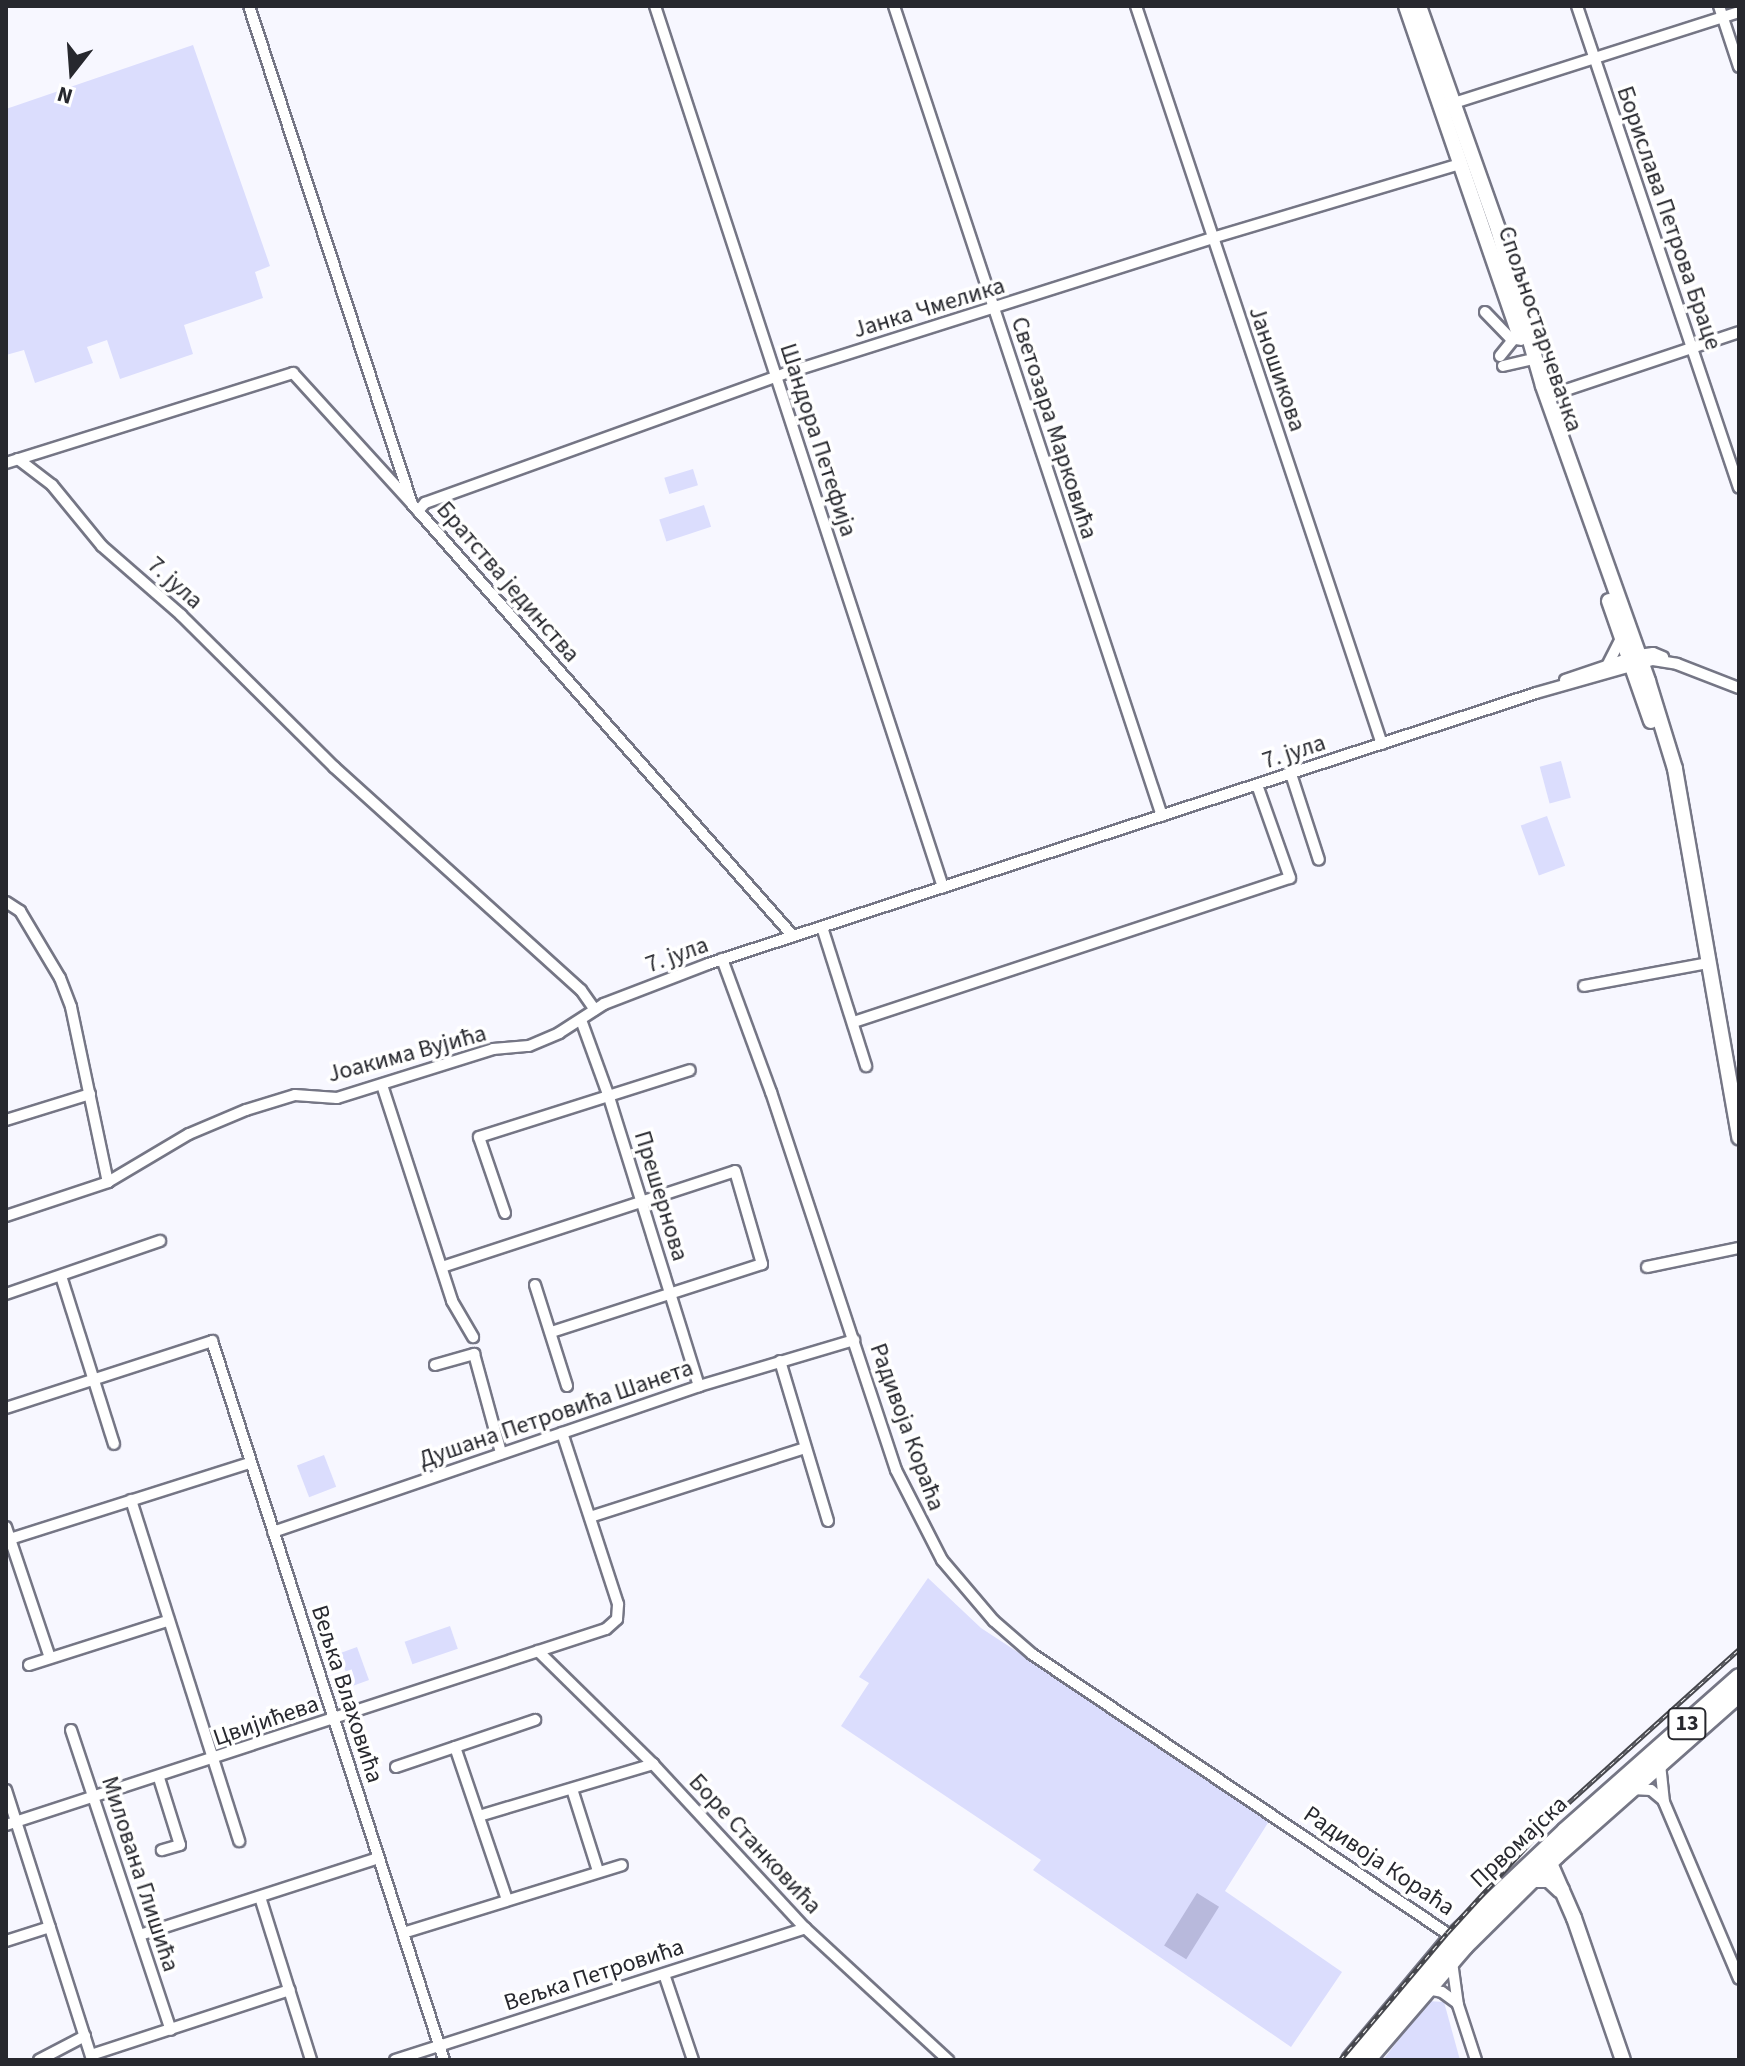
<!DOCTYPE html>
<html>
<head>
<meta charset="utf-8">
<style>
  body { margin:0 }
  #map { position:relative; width:1745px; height:2066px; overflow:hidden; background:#f7f7ff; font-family:"Source Sans 3",sans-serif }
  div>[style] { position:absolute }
  .green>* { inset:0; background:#dbddfd; transform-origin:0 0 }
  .water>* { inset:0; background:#b8b9dc; transform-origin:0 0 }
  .roads { filter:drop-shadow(2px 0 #757685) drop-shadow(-2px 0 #757685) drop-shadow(0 2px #757685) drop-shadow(0 -2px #757685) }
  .street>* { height:10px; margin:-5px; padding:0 5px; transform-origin:5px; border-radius:5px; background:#fff }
  .secondary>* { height:14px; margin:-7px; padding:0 7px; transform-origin:7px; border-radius:7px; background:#fff }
  .primary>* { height:16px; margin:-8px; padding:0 8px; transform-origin:8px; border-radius:8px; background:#fff }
  .rail>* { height:5px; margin-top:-2.5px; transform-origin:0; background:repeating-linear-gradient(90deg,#fff 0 6px,#46474d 0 12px); box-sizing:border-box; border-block:2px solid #46474d }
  span { translate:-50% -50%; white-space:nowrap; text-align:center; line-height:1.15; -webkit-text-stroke:7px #fff; paint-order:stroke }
  .shield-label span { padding:2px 6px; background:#fff; border:2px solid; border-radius:6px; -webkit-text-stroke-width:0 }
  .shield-label { font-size:22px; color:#27282e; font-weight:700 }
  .street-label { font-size:24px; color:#27282e }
  .frame { position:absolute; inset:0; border:8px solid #27282e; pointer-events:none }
  .north { position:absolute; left:32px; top:32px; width:80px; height:80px; -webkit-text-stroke:6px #fff; paint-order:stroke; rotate:197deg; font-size:22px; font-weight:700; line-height:32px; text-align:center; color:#27282e }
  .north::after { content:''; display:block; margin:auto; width:28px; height:36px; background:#27282e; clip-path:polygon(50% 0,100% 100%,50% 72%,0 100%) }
</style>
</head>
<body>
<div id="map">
  <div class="green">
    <i style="clip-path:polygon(193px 45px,270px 266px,255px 272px,263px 298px,184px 325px,193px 354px,120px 379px,107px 340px,87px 347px,93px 363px,35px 383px,24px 350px,6px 355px,6px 109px)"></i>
    <i style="left:693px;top:469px;width:17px;height:30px;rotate:73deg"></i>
    <i style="left:704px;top:505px;width:23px;height:47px;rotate:72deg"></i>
    <i style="left:1561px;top:761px;width:38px;height:22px;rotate:75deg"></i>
    <i style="left:1547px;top:816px;width:53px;height:28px;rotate:70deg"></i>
    <i style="left:324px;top:1455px;width:34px;height:29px;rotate:69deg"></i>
    <i style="clip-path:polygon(928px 1578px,981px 1628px,1271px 1818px,1225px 1891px,1342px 1972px,1291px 2047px,1033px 1870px,1041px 1860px,841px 1726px,869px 1683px,859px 1677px)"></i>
    <i style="left:450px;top:1626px;width:24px;height:48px;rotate:71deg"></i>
    <i style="left:357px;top:1647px;width:35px;height:19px;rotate:70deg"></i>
    <i style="clip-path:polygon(1428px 2001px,1444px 2002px,1460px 2060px,1383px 2060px)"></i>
  </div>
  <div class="water">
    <i style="left:1197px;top:1893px;width:26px;height:62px;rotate:32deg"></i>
  </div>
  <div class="roads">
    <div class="street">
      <i style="left:249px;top:6px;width:524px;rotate:71.88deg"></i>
      <i style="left:412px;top:504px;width:576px;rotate:48.59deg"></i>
      <i style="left:655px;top:6px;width:927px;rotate:71.9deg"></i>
      <i style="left:894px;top:6px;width:853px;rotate:71.69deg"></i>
      <i style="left:1136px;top:6px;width:778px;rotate:71.57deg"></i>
      <i style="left:1577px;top:6px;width:508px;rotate:71.42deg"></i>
      <i style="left:1719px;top:6px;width:64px;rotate:71.8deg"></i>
      <i style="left:1454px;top:103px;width:299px;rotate:-17.7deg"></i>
      <i style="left:1485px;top:312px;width:36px;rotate:46deg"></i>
      <i style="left:1510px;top:338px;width:11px;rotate:10deg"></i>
      <i style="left:1500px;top:356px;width:21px;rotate:-51deg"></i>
      <i style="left:1503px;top:366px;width:26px;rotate:-13deg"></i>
      <i style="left:1548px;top:396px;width:201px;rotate:-18.5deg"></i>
      <i style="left:18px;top:459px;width:43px;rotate:37.4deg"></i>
      <i style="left:52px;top:485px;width:79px;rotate:50.7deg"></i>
      <i style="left:102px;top:546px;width:105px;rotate:41.1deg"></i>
      <i style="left:181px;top:615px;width:216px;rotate:44.8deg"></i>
      <i style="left:334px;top:767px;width:333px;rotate:42.1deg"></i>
      <i style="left:581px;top:990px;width:24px;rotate:55deg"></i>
      <i style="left:6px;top:463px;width:301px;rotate:-17.4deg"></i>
      <i style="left:293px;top:373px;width:177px;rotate:47.7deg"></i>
      <i style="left:418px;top:511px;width:11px;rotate:-49deg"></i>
      <i style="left:425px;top:503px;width:385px;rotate:-19.8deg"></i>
      <i style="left:787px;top:373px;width:446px;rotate:-17.6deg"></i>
      <i style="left:1212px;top:238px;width:259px;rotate:-16.6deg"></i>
      <i style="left:1607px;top:666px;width:31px;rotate:-63deg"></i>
      <i style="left:1565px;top:680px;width:78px;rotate:-18.7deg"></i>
      <i style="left:1639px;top:655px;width:14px;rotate:-8deg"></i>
      <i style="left:1653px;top:653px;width:11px;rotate:22deg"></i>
      <i style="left:1291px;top:774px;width:90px;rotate:72deg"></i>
      <i style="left:6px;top:902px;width:17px;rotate:33deg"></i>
      <i style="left:20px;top:911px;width:78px;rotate:59.2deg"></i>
      <i style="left:60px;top:978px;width:31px;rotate:69deg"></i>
      <i style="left:71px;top:1007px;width:179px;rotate:78.1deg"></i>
      <i style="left:822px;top:927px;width:146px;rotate:72.4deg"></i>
      <i style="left:722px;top:959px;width:142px;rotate:69.8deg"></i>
      <i style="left:771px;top:1092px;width:398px;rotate:71.7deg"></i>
      <i style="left:896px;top:1470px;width:101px;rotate:62.9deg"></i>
      <i style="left:942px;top:1560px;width:80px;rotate:49.6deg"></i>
      <i style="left:994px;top:1621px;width:50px;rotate:41deg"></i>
      <i style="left:1032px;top:1654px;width:512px;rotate:33.94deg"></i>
      <i style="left:1584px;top:986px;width:126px;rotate:-10.5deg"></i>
      <i style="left:581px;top:1020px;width:79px;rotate:70deg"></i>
      <i style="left:608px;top:1094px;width:306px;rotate:72.7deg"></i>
      <i style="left:854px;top:1022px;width:459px;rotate:-18.3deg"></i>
      <i style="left:1290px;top:878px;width:99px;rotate:-109.5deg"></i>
      <i style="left:382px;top:1085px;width:227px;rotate:72deg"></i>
      <i style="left:452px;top:1301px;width:42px;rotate:59.7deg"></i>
      <i style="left:6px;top:1120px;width:88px;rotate:-17.2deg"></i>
      <i style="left:505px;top:1213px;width:80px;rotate:-108.9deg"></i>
      <i style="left:479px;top:1137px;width:221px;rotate:-17.6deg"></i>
      <i style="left:6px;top:1216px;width:108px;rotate:-18.4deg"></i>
      <i style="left:108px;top:1182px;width:94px;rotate:-30.7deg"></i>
      <i style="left:189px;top:1134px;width:62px;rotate:-22.8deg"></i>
      <i style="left:246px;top:1110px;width:51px;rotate:-17deg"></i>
      <i style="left:295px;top:1095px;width:42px;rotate:4.1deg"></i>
      <i style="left:337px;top:1098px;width:164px;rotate:-17.4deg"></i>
      <i style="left:493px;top:1049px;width:36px;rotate:-5deg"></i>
      <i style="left:529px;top:1046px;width:33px;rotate:-23deg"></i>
      <i style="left:559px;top:1033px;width:54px;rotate:-32.8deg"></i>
      <i style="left:604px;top:1004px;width:111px;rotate:-21deg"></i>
      <i style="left:708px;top:964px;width:871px;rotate:-18.12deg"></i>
      <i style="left:1536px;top:693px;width:122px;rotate:-15.8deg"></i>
      <i style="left:1653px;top:660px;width:24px;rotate:9deg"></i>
      <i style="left:1677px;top:664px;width:66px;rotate:21.2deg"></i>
      <i style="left:442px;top:1267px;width:308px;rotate:-18.1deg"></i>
      <i style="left:735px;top:1171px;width:97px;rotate:73.8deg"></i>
      <i style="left:762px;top:1264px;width:222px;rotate:162.1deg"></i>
      <i style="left:1647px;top:1267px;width:94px;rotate:-11.7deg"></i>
      <i style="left:61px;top:1276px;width:176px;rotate:72.5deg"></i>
      <i style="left:535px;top:1285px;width:106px;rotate:72.4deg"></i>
      <i style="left:6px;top:1294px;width:163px;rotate:-19deg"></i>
      <i style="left:780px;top:1361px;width:167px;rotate:73.3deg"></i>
      <i style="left:435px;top:1365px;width:41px;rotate:-15.8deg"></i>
      <i style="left:474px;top:1354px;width:103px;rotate:74.7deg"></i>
      <i style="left:6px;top:1408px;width:217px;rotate:-18deg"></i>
      <i style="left:212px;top:1341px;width:756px;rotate:72.12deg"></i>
      <i style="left:131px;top:1500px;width:358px;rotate:72.4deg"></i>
      <i style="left:590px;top:1517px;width:226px;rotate:-17.8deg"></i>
      <i style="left:6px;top:1527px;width:138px;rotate:71.4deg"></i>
      <i style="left:273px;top:1532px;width:450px;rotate:-18.9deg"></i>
      <i style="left:699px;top:1386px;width:162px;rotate:-16.5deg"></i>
      <i style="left:10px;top:1539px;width:252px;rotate:-17.6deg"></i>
      <i style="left:538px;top:1651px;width:161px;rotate:44.5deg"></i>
      <i style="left:653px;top:1764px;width:224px;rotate:47.2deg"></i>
      <i style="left:805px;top:1928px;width:195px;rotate:42.7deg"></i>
      <i style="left:29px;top:1665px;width:145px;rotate:-17.7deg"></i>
      <i style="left:71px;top:1730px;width:316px;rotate:71.6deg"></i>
      <i style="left:455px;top:1747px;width:162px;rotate:71.2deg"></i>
      <i style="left:1660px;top:1764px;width:38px;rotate:84deg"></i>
      <i style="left:1664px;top:1802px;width:192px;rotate:67deg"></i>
      <i style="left:396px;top:1767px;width:147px;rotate:-18.7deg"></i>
      <i style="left:159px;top:1778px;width:70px;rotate:72.6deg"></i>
      <i style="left:180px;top:1845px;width:19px;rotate:164deg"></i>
      <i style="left:572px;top:1789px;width:86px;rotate:72.4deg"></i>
      <i style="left:1632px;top:1789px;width:19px;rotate:3deg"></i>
      <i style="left:1651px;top:1790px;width:16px;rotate:40deg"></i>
      <i style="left:6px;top:1790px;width:283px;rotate:72.3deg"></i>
      <i style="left:479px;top:1816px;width:182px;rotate:-16.6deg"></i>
      <i style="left:6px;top:1825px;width:631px;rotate:-18.09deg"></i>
      <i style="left:606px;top:1629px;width:15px;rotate:-42deg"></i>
      <i style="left:617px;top:1619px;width:15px;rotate:-86deg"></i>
      <i style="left:618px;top:1604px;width:180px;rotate:-108.1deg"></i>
      <i style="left:260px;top:1897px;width:171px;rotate:72.6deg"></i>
      <i style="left:403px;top:1933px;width:229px;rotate:-17.2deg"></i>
      <i style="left:140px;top:1935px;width:250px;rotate:-17.9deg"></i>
      <i style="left:6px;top:1941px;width:46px;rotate:-17.7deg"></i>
      <i style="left:1452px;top:1962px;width:43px;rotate:82.1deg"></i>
      <i style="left:1458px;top:2005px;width:58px;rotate:71.9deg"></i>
      <i style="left:664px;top:1974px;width:91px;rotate:71.4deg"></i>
      <i style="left:1427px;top:1989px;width:15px;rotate:11deg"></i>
      <i style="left:1442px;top:1992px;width:19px;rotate:36deg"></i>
      <i style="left:91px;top:2055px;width:209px;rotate:-18.1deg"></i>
      <i style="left:39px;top:2060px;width:52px;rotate:-27.6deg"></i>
      <i style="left:395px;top:2060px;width:431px;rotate:-17.8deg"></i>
    </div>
    <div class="secondary">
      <i style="left:1406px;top:6px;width:344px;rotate:71deg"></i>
      <i style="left:1419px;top:6px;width:237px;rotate:70.5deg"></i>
      <i style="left:1498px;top:229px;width:163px;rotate:74deg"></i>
      <i style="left:1543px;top:386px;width:313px;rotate:70.4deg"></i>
      <i style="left:1648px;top:681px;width:92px;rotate:72.9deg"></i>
      <i style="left:1675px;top:769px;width:374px;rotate:80.1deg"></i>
      <i style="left:1609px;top:601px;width:127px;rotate:70.7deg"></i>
      <i style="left:1546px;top:1854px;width:70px;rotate:66.4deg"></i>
      <i style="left:1574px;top:1918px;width:150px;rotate:71deg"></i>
    </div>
    <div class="primary">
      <i style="left:1533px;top:1879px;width:16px"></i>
      <i style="left:1549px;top:1879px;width:16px;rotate:43deg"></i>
      <i style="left:1350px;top:2060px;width:160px;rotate:-50.1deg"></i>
      <i style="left:1453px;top:1937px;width:154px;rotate:-43.4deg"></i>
      <i style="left:1565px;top:1831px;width:232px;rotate:-41.5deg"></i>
      <i style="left:1367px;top:2060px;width:150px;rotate:-49.3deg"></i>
      <i style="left:1465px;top:1946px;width:129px;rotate:-44.7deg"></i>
      <i style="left:1557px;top:1855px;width:243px;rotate:-41.5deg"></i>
    </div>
  </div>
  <div class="rail">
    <i style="left:1340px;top:2060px;width:166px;rotate:-49.9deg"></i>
    <i style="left:1447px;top:1933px;width:161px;rotate:-47.5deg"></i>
    <i style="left:1556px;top:1814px;width:246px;rotate:-42deg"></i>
  </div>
  <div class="shield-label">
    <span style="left:1687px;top:1724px">13</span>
  </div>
  <div class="street-label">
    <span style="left:1669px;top:218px;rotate:71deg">Борислава Петрова Браце</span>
    <span style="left:929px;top:308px;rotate:-17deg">Јанка Чмелика</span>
    <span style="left:1540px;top:329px;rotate:71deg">Спољностарчевачка</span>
    <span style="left:1277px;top:369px;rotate:71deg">Јаношикова</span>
    <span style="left:1054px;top:428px;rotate:72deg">Светозара Марковића</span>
    <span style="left:818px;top:440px;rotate:72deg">Шандора Петефија</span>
    <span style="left:508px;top:582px;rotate:49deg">Братства јединства</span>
    <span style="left:175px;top:583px;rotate:42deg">7. јула</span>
    <span style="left:1294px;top:752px;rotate:-18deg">7. јула</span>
    <span style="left:677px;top:955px;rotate:-20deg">7. јула</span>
    <span style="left:407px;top:1054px;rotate:-15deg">Јоакима Вујића</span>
    <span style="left:661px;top:1196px;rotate:73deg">Прешернова</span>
    <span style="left:556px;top:1414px;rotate:-19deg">Душана Петровића Шанета</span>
    <span style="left:907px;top:1427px;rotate:70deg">Радивоја Кораћа</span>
    <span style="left:347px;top:1694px;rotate:72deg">Вељка Влаховића</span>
    <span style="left:266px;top:1721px;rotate:-19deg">Цвијићева</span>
    <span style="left:1519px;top:1842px;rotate:-43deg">Првомајска</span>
    <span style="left:755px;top:1844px;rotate:47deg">Боре Станковића</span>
    <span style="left:1379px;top:1861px;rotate:34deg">Радивоја Кораћа</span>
    <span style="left:140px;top:1874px;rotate:72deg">Милована Глишића</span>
    <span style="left:594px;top:1975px;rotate:-18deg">Вељка Петровића</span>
  </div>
  <div class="frame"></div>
  <div class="north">N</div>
</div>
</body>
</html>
